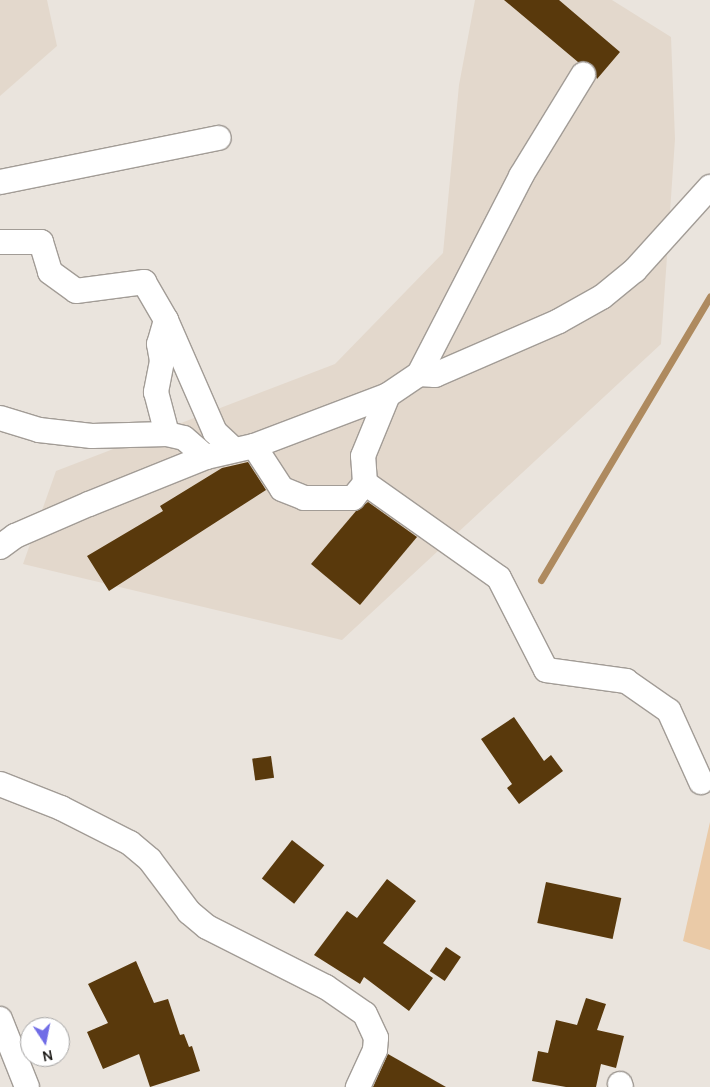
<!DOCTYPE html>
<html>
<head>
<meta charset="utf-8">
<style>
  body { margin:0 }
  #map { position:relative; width:710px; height:1087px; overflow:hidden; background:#eae4dd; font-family:Manrope,sans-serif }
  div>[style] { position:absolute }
  .built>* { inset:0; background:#e3d8cc }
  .green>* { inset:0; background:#eacaa7 }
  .stream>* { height:7px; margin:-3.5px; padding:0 3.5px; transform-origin:3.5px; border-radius:3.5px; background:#ae8a5f }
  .building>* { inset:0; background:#59390c; transform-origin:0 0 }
  .roads { filter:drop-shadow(1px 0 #a29c96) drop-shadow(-1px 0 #a29c96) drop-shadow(0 1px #a29c96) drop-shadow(0 -1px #a29c96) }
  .minor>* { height:24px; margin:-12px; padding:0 12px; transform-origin:12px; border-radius:12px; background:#fff }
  span { translate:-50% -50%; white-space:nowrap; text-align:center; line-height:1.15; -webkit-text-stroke:5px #fff; paint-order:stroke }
  .north { position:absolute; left:20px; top:1017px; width:50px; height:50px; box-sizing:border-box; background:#fff; border:1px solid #a5a4a3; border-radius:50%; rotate:169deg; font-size:14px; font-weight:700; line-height:20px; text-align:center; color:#1e1c19 }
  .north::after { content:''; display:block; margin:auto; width:18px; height:22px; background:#706ce6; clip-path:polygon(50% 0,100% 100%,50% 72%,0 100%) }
</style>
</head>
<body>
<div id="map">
  <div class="built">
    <i style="clip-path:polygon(0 0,47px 0,57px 46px,0 96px)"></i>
    <i style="clip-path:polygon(475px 0,612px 0,671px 37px,675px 139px,661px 344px,342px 640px,23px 564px,56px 471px,335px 364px,443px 253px,459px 85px)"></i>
  </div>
  <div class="green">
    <i style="clip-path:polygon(710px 822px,710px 950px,683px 941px)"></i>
  </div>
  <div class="stream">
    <i style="left:541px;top:580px;width:330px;rotate:-59.2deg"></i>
  </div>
  <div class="building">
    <i style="clip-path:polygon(504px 0,559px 0,620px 52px,597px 79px,591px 64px,578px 62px)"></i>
    <i style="clip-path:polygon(248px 462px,266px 490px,109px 591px,87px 556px,163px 511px,160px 506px,222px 468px)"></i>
    <i style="clip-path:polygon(368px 502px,417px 537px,360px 605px,311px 564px,356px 511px)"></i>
    <i style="clip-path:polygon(514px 717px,544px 761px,551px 755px,563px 771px,519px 804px,507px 788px,512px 784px,481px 739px)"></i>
    <i style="left:271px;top:756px;width:22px;height:19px;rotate:82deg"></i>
    <i style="left:292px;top:840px;width:41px;height:49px;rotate:38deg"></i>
    <i style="clip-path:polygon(387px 879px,416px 901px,383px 943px,433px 978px,409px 1011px,364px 977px,360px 984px,314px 955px,347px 911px,357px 918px)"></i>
    <i style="left:546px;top:882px;width:77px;height:42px;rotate:12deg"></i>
    <i style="left:446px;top:947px;width:18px;height:29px;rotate:34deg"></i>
    <i style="clip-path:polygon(136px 961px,154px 1003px,168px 999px,180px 1035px,184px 1034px,189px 1047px,192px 1046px,200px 1071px,150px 1087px,139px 1054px,103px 1069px,87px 1032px,108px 1023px,88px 984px)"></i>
    <i style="clip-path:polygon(586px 998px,606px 1004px,597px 1030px,624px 1036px,616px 1068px,601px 1064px,596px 1087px,566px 1087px,532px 1081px,538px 1051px,548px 1053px,556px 1020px,577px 1025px)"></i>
    <i style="clip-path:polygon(388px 1054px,446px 1087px,373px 1087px)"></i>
  </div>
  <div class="roads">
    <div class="minor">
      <i style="left:0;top:182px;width:223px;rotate:-11.4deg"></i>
      <i style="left:0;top:242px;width:41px"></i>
      <i style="left:41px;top:242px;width:31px;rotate:73deg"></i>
      <i style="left:50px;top:272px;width:32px;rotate:36deg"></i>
      <i style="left:76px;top:291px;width:69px;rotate:-7.5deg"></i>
      <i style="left:144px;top:282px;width:44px;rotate:59.9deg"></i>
      <i style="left:166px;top:320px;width:122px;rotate:66.4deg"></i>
      <i style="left:215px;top:432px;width:25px;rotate:43deg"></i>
      <i style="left:166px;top:320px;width:25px;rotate:106deg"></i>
      <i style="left:159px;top:344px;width:17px;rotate:80deg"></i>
      <i style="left:162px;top:361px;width:32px;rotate:101deg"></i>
      <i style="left:156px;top:392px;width:43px;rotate:75.3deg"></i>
      <i style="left:419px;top:374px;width:223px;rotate:-62.7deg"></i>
      <i style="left:521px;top:176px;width:119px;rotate:-58.5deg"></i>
      <i style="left:0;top:418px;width:41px;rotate:17.1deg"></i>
      <i style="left:39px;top:430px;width:53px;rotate:6.5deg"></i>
      <i style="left:92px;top:436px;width:75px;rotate:-1.5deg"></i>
      <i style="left:167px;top:434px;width:17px;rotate:13deg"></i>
      <i style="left:184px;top:438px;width:29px;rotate:41deg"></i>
      <i style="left:254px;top:446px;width:51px;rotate:56.9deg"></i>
      <i style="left:282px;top:489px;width:24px;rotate:22deg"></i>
      <i style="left:304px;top:498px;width:49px"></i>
      <i style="left:353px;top:498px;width:19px;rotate:-51deg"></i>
      <i style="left:365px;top:483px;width:27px;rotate:-94deg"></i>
      <i style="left:363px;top:456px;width:66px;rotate:-67.7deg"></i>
      <i style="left:365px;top:483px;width:164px;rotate:35.3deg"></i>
      <i style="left:499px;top:578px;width:103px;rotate:62.9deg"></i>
      <i style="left:546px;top:670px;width:81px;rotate:7.8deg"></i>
      <i style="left:626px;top:681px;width:52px;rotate:34.9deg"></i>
      <i style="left:669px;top:711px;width:78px;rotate:65.7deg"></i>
      <i style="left:0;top:547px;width:19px;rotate:-36deg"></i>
      <i style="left:15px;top:536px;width:81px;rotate:-23.4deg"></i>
      <i style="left:89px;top:504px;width:126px;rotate:-21.9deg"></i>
      <i style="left:206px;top:457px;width:49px;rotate:-12.9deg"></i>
      <i style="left:254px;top:446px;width:143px;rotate:-20.8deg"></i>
      <i style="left:388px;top:395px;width:37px;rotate:-34deg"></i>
      <i style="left:419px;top:374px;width:16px;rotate:4deg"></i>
      <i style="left:435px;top:375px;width:135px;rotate:-23.5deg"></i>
      <i style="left:559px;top:321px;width:49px;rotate:-29.2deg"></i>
      <i style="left:602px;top:297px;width:43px;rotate:-39.3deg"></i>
      <i style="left:635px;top:270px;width:112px;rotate:-47.9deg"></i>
      <i style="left:0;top:784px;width:66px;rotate:21.5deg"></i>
      <i style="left:61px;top:808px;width:77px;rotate:26.9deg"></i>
      <i style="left:130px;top:843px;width:26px;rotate:40deg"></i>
      <i style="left:150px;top:860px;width:65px;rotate:53.1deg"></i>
      <i style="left:189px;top:912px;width:23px;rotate:40deg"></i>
      <i style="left:207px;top:927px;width:133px;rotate:26.8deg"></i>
      <i style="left:326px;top:987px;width:47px;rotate:34.7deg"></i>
      <i style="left:365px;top:1014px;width:26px;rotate:65deg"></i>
      <i style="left:376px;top:1038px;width:12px;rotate:95deg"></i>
      <i style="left:375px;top:1050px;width:41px;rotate:114.7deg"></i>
      <i style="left:0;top:1019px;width:73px;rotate:68.3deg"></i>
      <i style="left:620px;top:1084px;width:3px;rotate:72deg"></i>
    </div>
  </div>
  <div class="north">N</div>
</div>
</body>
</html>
